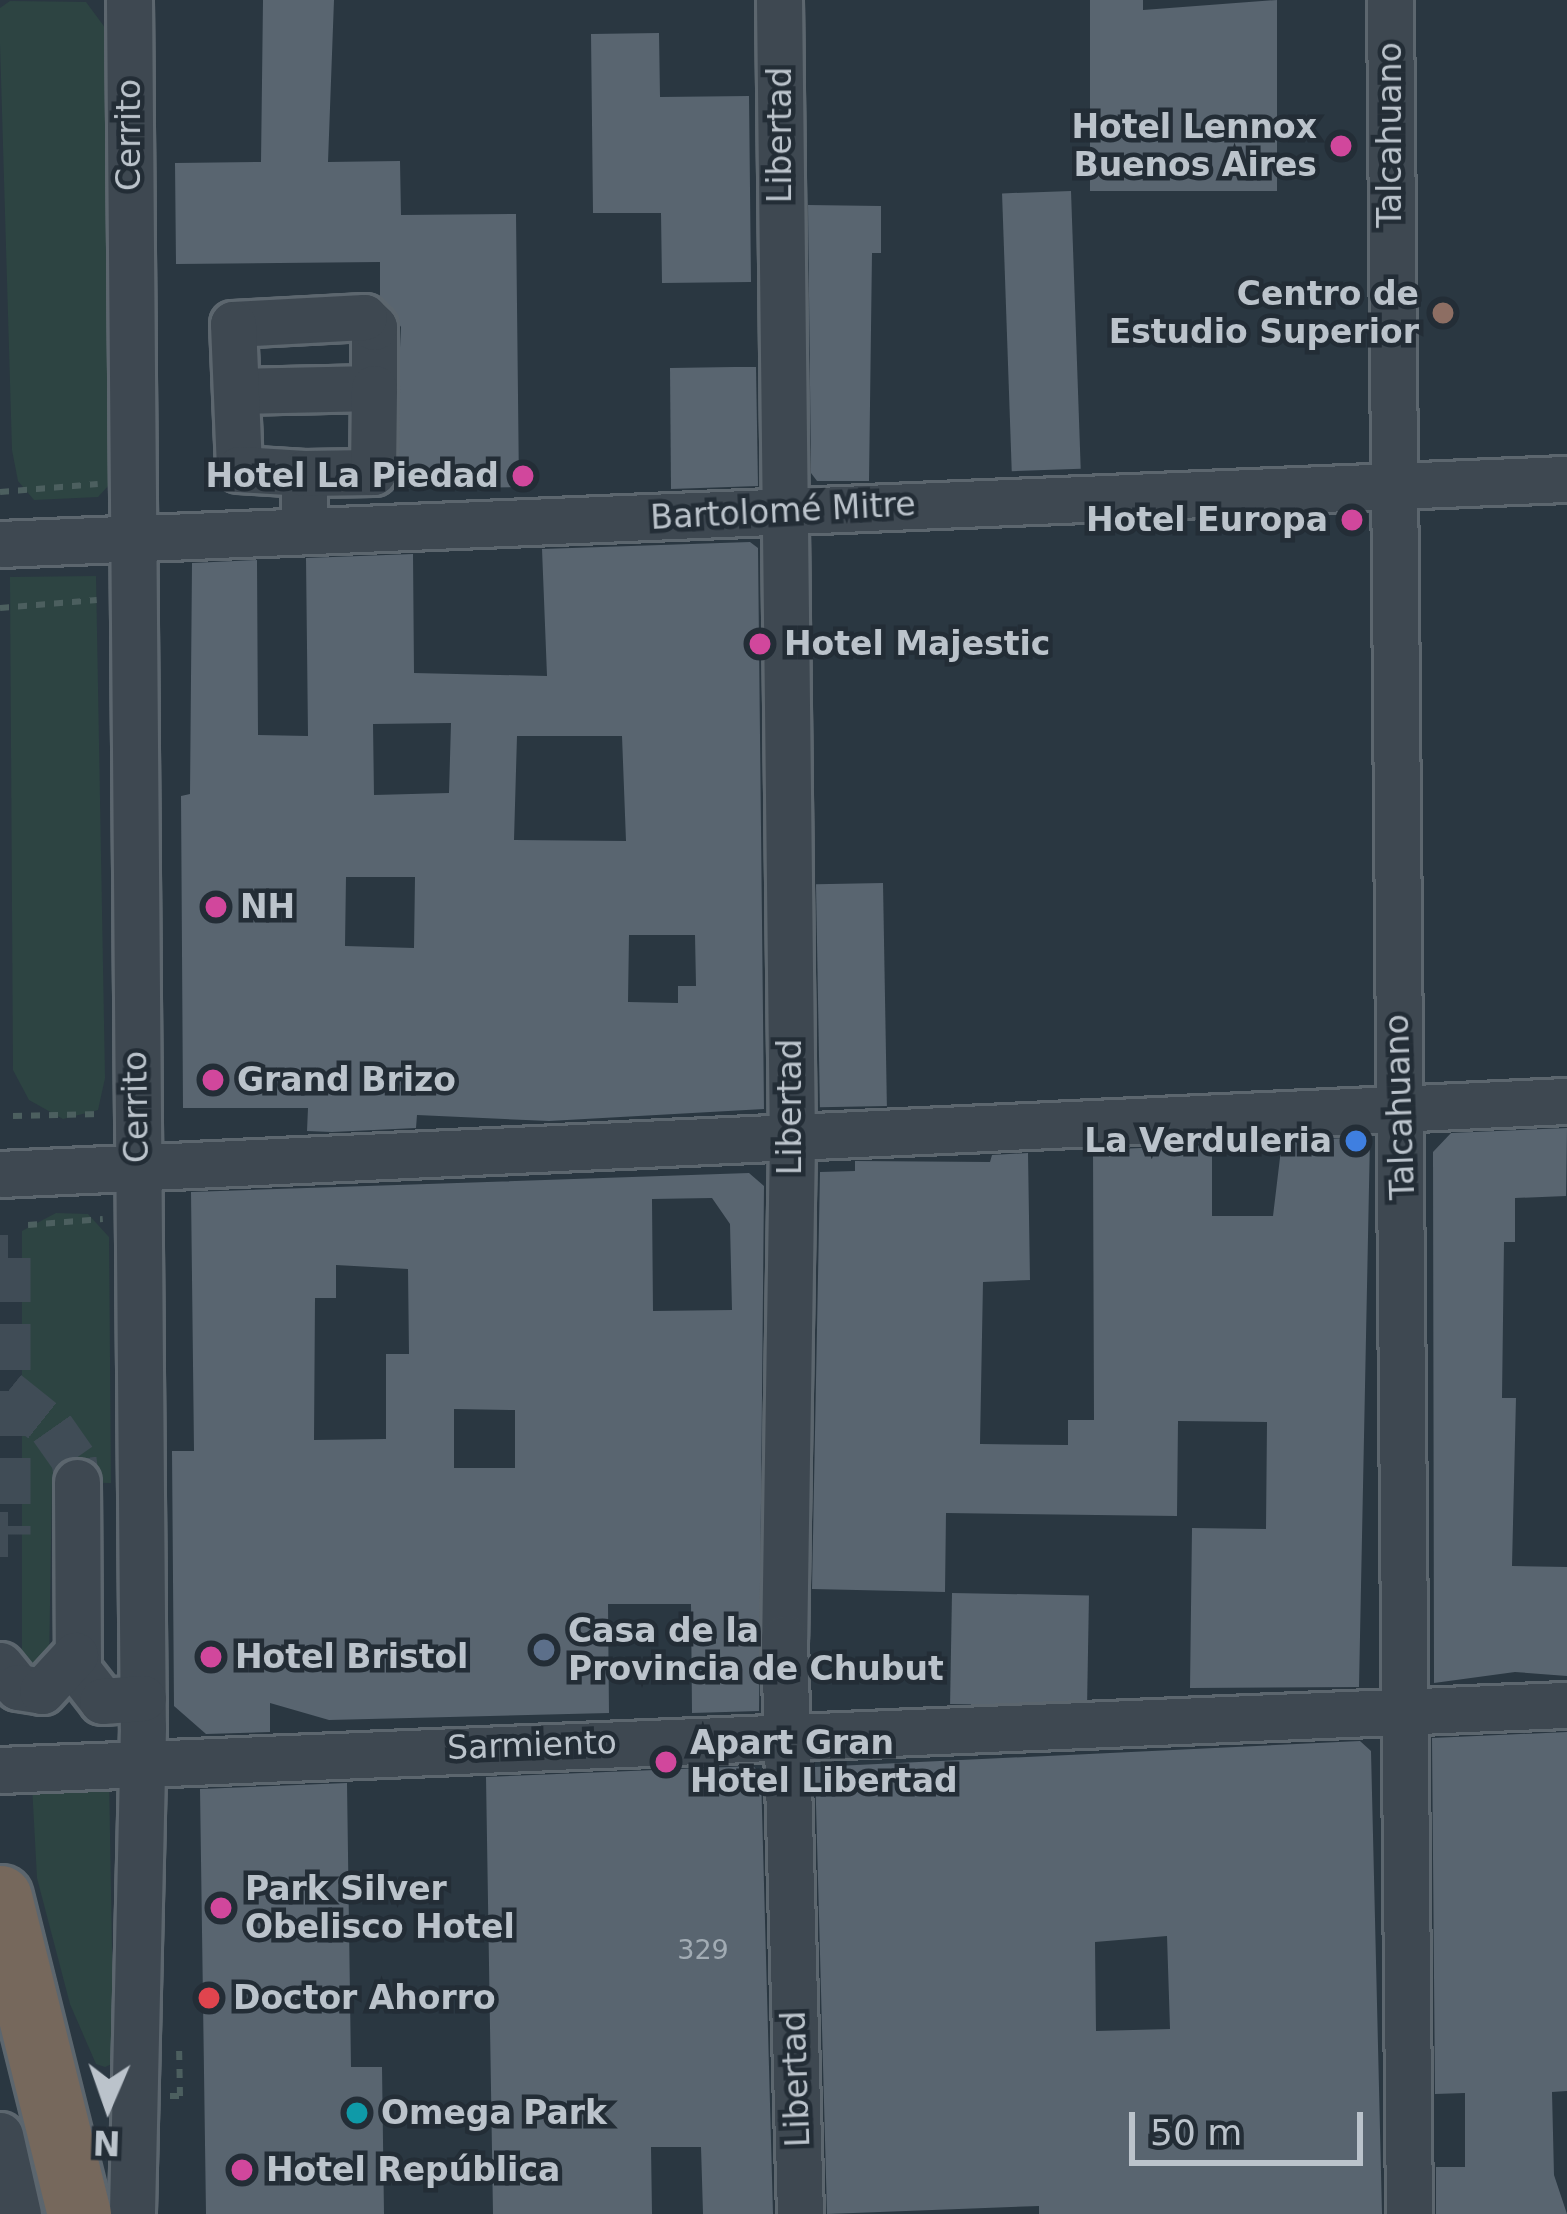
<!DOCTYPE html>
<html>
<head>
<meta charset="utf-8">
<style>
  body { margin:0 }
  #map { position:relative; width:1567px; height:2214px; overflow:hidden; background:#2a3741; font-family:"DejaVu Sans",sans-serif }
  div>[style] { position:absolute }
  .green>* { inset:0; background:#2d4442 }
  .building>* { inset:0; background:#596570; transform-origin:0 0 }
  .minor-tunnel>* { height:45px; margin-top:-22.5px; transform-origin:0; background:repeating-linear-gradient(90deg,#404c56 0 45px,transparent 0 67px) }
  .path>* { height:6px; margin-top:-3px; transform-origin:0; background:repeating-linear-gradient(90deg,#4c5f5f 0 9px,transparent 0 18px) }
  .roads { filter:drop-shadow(3px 0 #5c666e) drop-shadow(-3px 0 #5c666e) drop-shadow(0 3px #5c666e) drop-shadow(0 -3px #5c666e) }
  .minor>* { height:45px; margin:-22.5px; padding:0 22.5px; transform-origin:22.5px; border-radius:22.5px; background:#3e4851 }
  .highway>* { height:63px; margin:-31.5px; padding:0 31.5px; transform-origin:31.5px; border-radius:31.5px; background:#76685c }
  .dots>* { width:33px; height:33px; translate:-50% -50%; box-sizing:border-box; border:6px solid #232d36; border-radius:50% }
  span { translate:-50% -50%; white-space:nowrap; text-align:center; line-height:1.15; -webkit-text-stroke:9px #232d36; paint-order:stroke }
  .number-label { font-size:27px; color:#a2acb4 }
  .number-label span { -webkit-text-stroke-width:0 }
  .poi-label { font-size:33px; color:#bbc3cb; font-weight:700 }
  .right { translate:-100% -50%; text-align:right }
  .left { translate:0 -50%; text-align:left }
  .street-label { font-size:33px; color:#bbc3cb }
  .north { position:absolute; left:48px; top:2046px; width:120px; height:120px; -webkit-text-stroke:9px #232d36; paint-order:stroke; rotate:182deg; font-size:33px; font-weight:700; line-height:48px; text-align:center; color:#bbc3cb }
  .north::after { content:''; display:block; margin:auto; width:42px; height:54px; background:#bbc3cb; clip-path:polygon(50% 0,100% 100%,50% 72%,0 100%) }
  .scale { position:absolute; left:1129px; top:2112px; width:234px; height:54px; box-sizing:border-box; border:6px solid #bbc3cb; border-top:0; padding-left:15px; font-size:36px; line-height:42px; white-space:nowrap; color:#bbc3cb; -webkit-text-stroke:9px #232d36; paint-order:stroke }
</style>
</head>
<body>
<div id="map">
  <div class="green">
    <i style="clip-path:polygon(10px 1px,86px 2px,106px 29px,110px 484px,98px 497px,34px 500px,18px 481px,12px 450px,0 43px,0 8px)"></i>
    <i style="clip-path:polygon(96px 576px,105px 1078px,98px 1110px,63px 1119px,29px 1100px,13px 1070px,10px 577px)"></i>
    <i style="clip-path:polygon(56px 1213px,88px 1214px,109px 1237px,111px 1483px,52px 1482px,49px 1666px,36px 1673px,22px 1663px,22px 1231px)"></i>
    <i style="clip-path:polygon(109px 1777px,114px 2063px,105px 2067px,96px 2064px,70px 2004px,37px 1878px,32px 1785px)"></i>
  </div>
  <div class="building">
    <i style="clip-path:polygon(263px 0,334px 0,328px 162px,400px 161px,401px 215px,516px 214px,519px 487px,393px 489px,401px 327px,380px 296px,380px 262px,176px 264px,175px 163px,261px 162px)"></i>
    <i style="clip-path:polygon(1090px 0,1143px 0,1143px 10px,1277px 0,1277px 191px,1090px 191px)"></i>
    <i style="clip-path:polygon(659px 33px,660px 97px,749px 96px,751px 282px,662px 283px,661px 213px,593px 213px,591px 34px)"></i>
    <i style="left:1071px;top:191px;width:278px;height:69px;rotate:88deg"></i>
    <i style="clip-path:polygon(808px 205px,881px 206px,881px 253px,872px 253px,869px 481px,817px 481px,811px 473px)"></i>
    <i style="clip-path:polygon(734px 367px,756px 367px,758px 486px,671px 489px,670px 368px)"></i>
    <i style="clip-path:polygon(evenodd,750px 542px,758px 548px,764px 1109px,549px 1121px,417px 1115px,416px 1128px,332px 1132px,307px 1131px,308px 1108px,183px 1108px,181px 796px,190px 794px,192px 563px,257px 560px,258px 735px,308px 736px,306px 558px,413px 554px,414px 673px,547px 676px,542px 549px,750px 542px,451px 723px,449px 793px,374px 795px,373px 724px,451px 723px,750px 542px,517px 736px,622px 736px,626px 841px,514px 840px,517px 736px,750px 542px,346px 877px,415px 877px,414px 948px,345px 946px,346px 877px,750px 542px,629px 935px,695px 935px,696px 986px,678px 986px,678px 1003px,628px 1002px,629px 935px)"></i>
    <i style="left:883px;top:883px;width:223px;height:67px;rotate:89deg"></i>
    <i style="clip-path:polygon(1567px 1128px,1566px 1196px,1515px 1198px,1515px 1242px,1504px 1242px,1502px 1398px,1516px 1398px,1512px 1566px,1567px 1567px,1567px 1676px,1515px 1672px,1434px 1683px,1433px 1152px,1451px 1133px)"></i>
    <i style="clip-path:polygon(1370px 1137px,1359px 1687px,1190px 1688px,1192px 1528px,1266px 1529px,1267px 1422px,1178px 1421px,1177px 1516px,946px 1513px,945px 1592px,812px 1589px,820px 1172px,855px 1171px,855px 1161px,990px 1162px,992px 1155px,1028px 1153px,1030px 1280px,983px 1282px,980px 1444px,1068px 1445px,1068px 1420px,1094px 1420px,1093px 1150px,1212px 1145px,1212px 1216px,1273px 1216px,1282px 1141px)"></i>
    <i style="clip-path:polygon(evenodd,749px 1173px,764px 1186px,759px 1711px,692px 1713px,691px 1604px,608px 1604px,609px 1713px,329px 1720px,270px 1703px,270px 1732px,206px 1734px,174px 1706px,172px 1451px,194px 1451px,191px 1192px,749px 1173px,712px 1198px,730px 1224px,732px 1310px,653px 1311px,652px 1199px,712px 1198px,749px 1173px,336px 1265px,408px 1269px,409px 1354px,386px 1354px,386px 1439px,314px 1440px,315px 1298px,336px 1298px,336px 1265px,749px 1173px,454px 1409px,515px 1410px,515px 1468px,454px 1468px,454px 1409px)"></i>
    <i style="left:952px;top:1593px;width:137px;height:111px;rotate:1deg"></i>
    <i style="clip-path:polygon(1567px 1732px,1567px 2091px,1552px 2092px,1554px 2175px,1567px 2214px,1436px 2214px,1436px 2167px,1465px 2167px,1465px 2093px,1435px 2094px,1432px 1738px)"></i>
    <i style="clip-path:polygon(evenodd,1360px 1741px,1371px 1751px,1382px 2214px,1039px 2214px,1039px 2206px,827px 2214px,815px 1767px,1360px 1741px,1167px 1936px,1170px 2029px,1096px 2031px,1095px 1942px,1167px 1936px)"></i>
    <i style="clip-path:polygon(753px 1766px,761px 1774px,773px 2214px,703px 2214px,701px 2147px,651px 2147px,652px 2214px,493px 2214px,486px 1777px)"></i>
    <i style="clip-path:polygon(347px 1783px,351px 2067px,382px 2067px,384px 2214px,206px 2214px,200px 1789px)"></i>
  </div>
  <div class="minor-tunnel">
    <i style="left:0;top:1257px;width:8px"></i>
    <i style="left:8px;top:1257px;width:277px;rotate:90deg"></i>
    <i style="left:8px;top:1534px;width:8px;rotate:180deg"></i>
    <i style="left:7px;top:1392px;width:58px;rotate:38.7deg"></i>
    <i style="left:52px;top:1428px;width:38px;rotate:55deg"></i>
    <i style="left:74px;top:1459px;width:23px;rotate:83deg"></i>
  </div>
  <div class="path">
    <i style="left:0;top:492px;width:98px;rotate:-4.7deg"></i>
    <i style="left:0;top:608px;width:97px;rotate:-4.7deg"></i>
    <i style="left:13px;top:1116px;width:88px;rotate:-1.3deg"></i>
    <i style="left:28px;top:1225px;width:75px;rotate:-4.6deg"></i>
    <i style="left:170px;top:2096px;width:10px"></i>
    <i style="left:180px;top:2096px;width:52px;rotate:-91.1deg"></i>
  </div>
  <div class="roads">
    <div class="minor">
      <i style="left:129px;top:0;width:1727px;rotate:89.54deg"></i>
      <i style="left:143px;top:1727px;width:487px;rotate:91.3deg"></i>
      <i style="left:779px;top:0;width:1140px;rotate:89.35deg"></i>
      <i style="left:792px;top:1140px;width:498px;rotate:90.9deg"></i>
      <i style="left:784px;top:1638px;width:576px;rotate:88.41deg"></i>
      <i style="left:1390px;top:0;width:2214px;rotate:89.51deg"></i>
      <i style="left:236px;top:391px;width:138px;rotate:-1.2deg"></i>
      <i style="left:374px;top:388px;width:61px;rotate:-90deg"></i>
      <i style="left:374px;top:327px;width:14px;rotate:-135deg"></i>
      <i style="left:364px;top:317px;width:131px;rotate:176.9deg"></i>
      <i style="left:233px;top:324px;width:145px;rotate:87.6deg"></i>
      <i style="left:239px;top:469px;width:65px;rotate:3.5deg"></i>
      <i style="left:304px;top:473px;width:56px;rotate:90deg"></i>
      <i style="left:304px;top:473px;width:69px;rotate:-0.8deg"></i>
      <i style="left:373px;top:472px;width:84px;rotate:-89.3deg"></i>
      <i style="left:0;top:544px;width:1568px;rotate:-2.38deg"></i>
      <i style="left:0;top:1174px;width:1569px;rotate:-2.67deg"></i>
      <i style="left:77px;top:1482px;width:188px;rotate:89.7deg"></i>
      <i style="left:78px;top:1670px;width:39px;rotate:52deg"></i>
      <i style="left:102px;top:1701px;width:41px;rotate:-4.2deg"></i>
      <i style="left:0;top:1665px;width:28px;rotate:51deg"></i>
      <i style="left:18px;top:1687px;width:24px;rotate:9deg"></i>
      <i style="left:42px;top:1691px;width:49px;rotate:-47.5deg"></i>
      <i style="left:0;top:1770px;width:1568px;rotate:-2.38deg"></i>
      <i style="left:0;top:2135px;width:81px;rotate:77.2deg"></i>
    </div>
    <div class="highway">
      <i style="left:0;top:1897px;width:327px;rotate:76deg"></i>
    </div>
  </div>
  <div class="dots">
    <i style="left:1341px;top:146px;background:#d1479c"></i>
    <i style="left:1443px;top:313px;background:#8d6e63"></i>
    <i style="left:523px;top:476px;background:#d1479c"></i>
    <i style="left:1352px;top:520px;background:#d1479c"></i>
    <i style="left:760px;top:644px;background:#d1479c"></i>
    <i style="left:216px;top:907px;background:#d1479c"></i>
    <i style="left:213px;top:1080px;background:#d1479c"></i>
    <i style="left:1356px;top:1141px;background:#3f7fe0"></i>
    <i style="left:544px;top:1650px;background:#5c6f8a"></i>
    <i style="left:211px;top:1657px;background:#d1479c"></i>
    <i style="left:666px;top:1762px;background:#d1479c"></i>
    <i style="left:221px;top:1908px;background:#d1479c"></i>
    <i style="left:209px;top:1998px;background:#e0444e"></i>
    <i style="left:357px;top:2113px;background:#0f9aa8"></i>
    <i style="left:242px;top:2170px;background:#d1479c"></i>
  </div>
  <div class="number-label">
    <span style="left:703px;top:1950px">329</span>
  </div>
  <div class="poi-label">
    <span class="right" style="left:1317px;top:146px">Hotel Lennox<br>Buenos Aires</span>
    <span class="right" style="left:1419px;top:313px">Centro de<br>Estudio Superior</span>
    <span class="right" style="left:499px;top:476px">Hotel La Piedad</span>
    <span class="right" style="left:1328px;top:520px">Hotel Europa</span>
    <span class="left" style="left:784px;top:644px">Hotel Majestic</span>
    <span class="left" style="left:240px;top:907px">NH</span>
    <span class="left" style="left:237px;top:1080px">Grand Brizo</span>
    <span class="right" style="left:1332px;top:1141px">La Verduleria</span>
    <span class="left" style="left:568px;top:1650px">Casa de la<br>Provincia de Chubut</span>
    <span class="left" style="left:235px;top:1657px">Hotel Bristol</span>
    <span class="left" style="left:690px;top:1762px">Apart Gran<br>Hotel Libertad</span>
    <span class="left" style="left:245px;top:1908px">Park Silver<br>Obelisco Hotel</span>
    <span class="left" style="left:233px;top:1998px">Doctor Ahorro</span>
    <span class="left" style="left:381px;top:2113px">Omega Park</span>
    <span class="left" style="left:266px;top:2170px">Hotel República</span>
  </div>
  <div class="street-label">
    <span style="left:129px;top:135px;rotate:-90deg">Cerrito</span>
    <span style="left:780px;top:135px;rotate:-90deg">Libertad</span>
    <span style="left:1390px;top:135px;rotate:-90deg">Talcahuano</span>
    <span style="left:783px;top:511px;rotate:-3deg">Bartolomé Mitre</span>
    <span style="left:136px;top:1107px;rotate:-91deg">Cerrito</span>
    <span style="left:790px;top:1107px;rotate:-90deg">Libertad</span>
    <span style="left:1400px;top:1107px;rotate:-92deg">Talcahuano</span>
    <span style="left:532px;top:1745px;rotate:-2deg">Sarmiento</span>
    <span style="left:796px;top:2079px;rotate:-92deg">Libertad</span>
  </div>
  <div class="north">N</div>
  <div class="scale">50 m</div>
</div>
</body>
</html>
